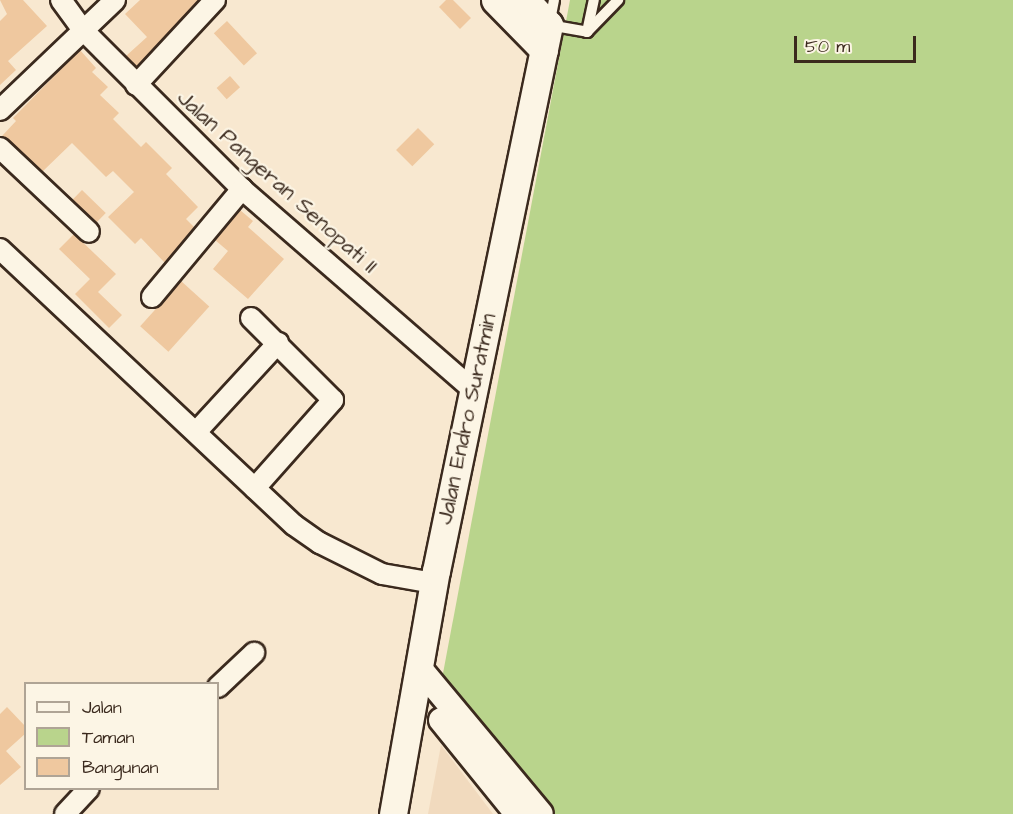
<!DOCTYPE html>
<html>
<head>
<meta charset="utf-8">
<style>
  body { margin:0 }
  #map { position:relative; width:1013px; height:814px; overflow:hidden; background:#f8e8d0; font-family:"Architects Daughter",sans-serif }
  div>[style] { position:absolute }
  .built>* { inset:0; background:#f1dabe }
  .green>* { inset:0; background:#b9d48c }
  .building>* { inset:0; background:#efc89f; transform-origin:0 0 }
  .roads { filter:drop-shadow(2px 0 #3b2a1e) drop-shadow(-2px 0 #3b2a1e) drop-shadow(0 2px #3b2a1e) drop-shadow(0 -2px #3b2a1e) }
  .service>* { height:10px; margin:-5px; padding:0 5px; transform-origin:5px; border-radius:5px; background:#fcf5e5 }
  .minor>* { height:20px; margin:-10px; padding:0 10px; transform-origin:10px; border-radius:10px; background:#fcf5e5 }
  .tertiary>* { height:24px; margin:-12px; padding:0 12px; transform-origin:12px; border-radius:12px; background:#fcf5e5 }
  .secondary>* { height:27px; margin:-13.5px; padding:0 13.5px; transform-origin:13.5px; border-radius:13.5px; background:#fcf5e5 }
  span { translate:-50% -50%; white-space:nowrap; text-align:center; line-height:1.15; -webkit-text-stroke:4.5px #fcf5e5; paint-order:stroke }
  .street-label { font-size:22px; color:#3b2a1e }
  .legend { position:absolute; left:24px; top:682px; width:195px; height:108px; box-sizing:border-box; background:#fcf5e5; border:2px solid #afa495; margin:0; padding:8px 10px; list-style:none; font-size:18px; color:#3b2a1e }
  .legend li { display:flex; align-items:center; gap:12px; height:30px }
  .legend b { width:30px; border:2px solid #afa495 }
  .scale { position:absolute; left:794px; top:36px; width:122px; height:27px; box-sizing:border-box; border:3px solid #3b2a1e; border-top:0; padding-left:8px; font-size:18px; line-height:21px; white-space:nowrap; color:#3b2a1e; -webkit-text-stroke:4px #fcf5e5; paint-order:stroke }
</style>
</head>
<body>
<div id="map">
  <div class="built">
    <i style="clip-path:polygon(441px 745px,493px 814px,428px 814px)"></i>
  </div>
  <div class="green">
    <i style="clip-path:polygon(570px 0,1013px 0,1013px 814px,523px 814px,437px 705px)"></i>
  </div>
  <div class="building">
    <i style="clip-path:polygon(0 0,23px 0,47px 26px,8px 61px,16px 70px,0 85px,0 21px,7px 14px)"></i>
    <i style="clip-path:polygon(140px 0,199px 0,137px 67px,126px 56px,147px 37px,125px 14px)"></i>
    <i style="clip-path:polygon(446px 0,453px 0,471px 18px,460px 29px,439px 7px)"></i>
    <i style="left:227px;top:21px;width:44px;height:18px;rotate:47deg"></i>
    <i style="clip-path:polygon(80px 50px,96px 68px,92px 72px,108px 87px,100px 95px,119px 113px,113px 119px,141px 147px,146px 142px,172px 168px,166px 174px,198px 207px,186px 219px,194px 227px,165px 263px,141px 238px,135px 244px,108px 217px,134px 192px,113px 171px,106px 177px,72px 143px,42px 172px,2px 136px,16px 121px,13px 118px)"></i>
    <i style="left:230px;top:76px;width:15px;height:18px;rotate:48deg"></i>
    <i style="left:418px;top:128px;width:23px;height:31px;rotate:45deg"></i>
    <i style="left:82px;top:190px;width:33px;height:14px;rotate:44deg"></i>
    <i style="clip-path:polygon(240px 210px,253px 221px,248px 227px,284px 259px,248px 299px,213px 269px,228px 251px,215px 240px)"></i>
    <i style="clip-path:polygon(74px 234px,116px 274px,98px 292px,122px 315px,109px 328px,75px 294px,90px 279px,59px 249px)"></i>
    <i style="left:181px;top:281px;width:38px;height:61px;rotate:42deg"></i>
    <i style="clip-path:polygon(7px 707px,26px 727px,26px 733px,6px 751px,21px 767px,0 785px,0 714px)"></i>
  </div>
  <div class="roads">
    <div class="service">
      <i style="left:554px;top:0;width:25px;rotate:101deg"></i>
      <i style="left:549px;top:25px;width:39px;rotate:10deg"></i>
      <i style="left:587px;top:32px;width:45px;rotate:-45.9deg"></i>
      <i style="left:587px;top:32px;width:33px;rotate:-78deg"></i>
    </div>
    <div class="minor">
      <i style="left:61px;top:0;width:37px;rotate:54deg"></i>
      <i style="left:83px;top:30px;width:225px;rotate:45deg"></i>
      <i style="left:242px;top:189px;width:305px;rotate:41deg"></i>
      <i style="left:136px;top:85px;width:116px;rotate:-47.1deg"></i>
      <i style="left:0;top:110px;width:159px;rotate:-43.7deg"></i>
      <i style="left:0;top:148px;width:122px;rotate:43.3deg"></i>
      <i style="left:0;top:249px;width:403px;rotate:43.2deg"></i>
      <i style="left:294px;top:525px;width:32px;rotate:35deg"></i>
      <i style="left:320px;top:543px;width:69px;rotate:26.6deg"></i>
      <i style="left:382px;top:574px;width:53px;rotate:9.8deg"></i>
      <i style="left:152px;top:297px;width:141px;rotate:-50.2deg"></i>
      <i style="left:251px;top:318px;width:116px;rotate:45deg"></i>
      <i style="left:333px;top:400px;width:118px;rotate:131.6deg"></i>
      <i style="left:197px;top:431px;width:120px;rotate:-47.4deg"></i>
      <i style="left:218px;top:687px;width:50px;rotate:-43.4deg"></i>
      <i style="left:65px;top:814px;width:35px;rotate:-47deg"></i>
    </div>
    <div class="tertiary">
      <i style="left:421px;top:670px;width:187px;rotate:50.2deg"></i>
      <i style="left:441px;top:720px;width:121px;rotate:51deg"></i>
    </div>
    <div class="secondary">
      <i style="left:495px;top:0;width:70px;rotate:45.6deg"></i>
      <i style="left:393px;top:814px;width:247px;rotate:-80deg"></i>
      <i style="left:436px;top:571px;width:558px;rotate:-78.31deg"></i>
      <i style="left:549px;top:25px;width:34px;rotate:-133deg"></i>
    </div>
  </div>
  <div class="street-label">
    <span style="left:277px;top:182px;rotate:42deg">Jalan Pangeran Senopati II</span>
    <span style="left:467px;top:419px;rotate:-78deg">Jalan Endro Suratmin</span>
  </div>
  <ul class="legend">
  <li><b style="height:8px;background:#fcf5e5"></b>Jalan</li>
  <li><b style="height:16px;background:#b9d48c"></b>Taman</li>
  <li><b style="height:16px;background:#efc89f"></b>Bangunan</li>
  </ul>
  <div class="scale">50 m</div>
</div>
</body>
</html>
